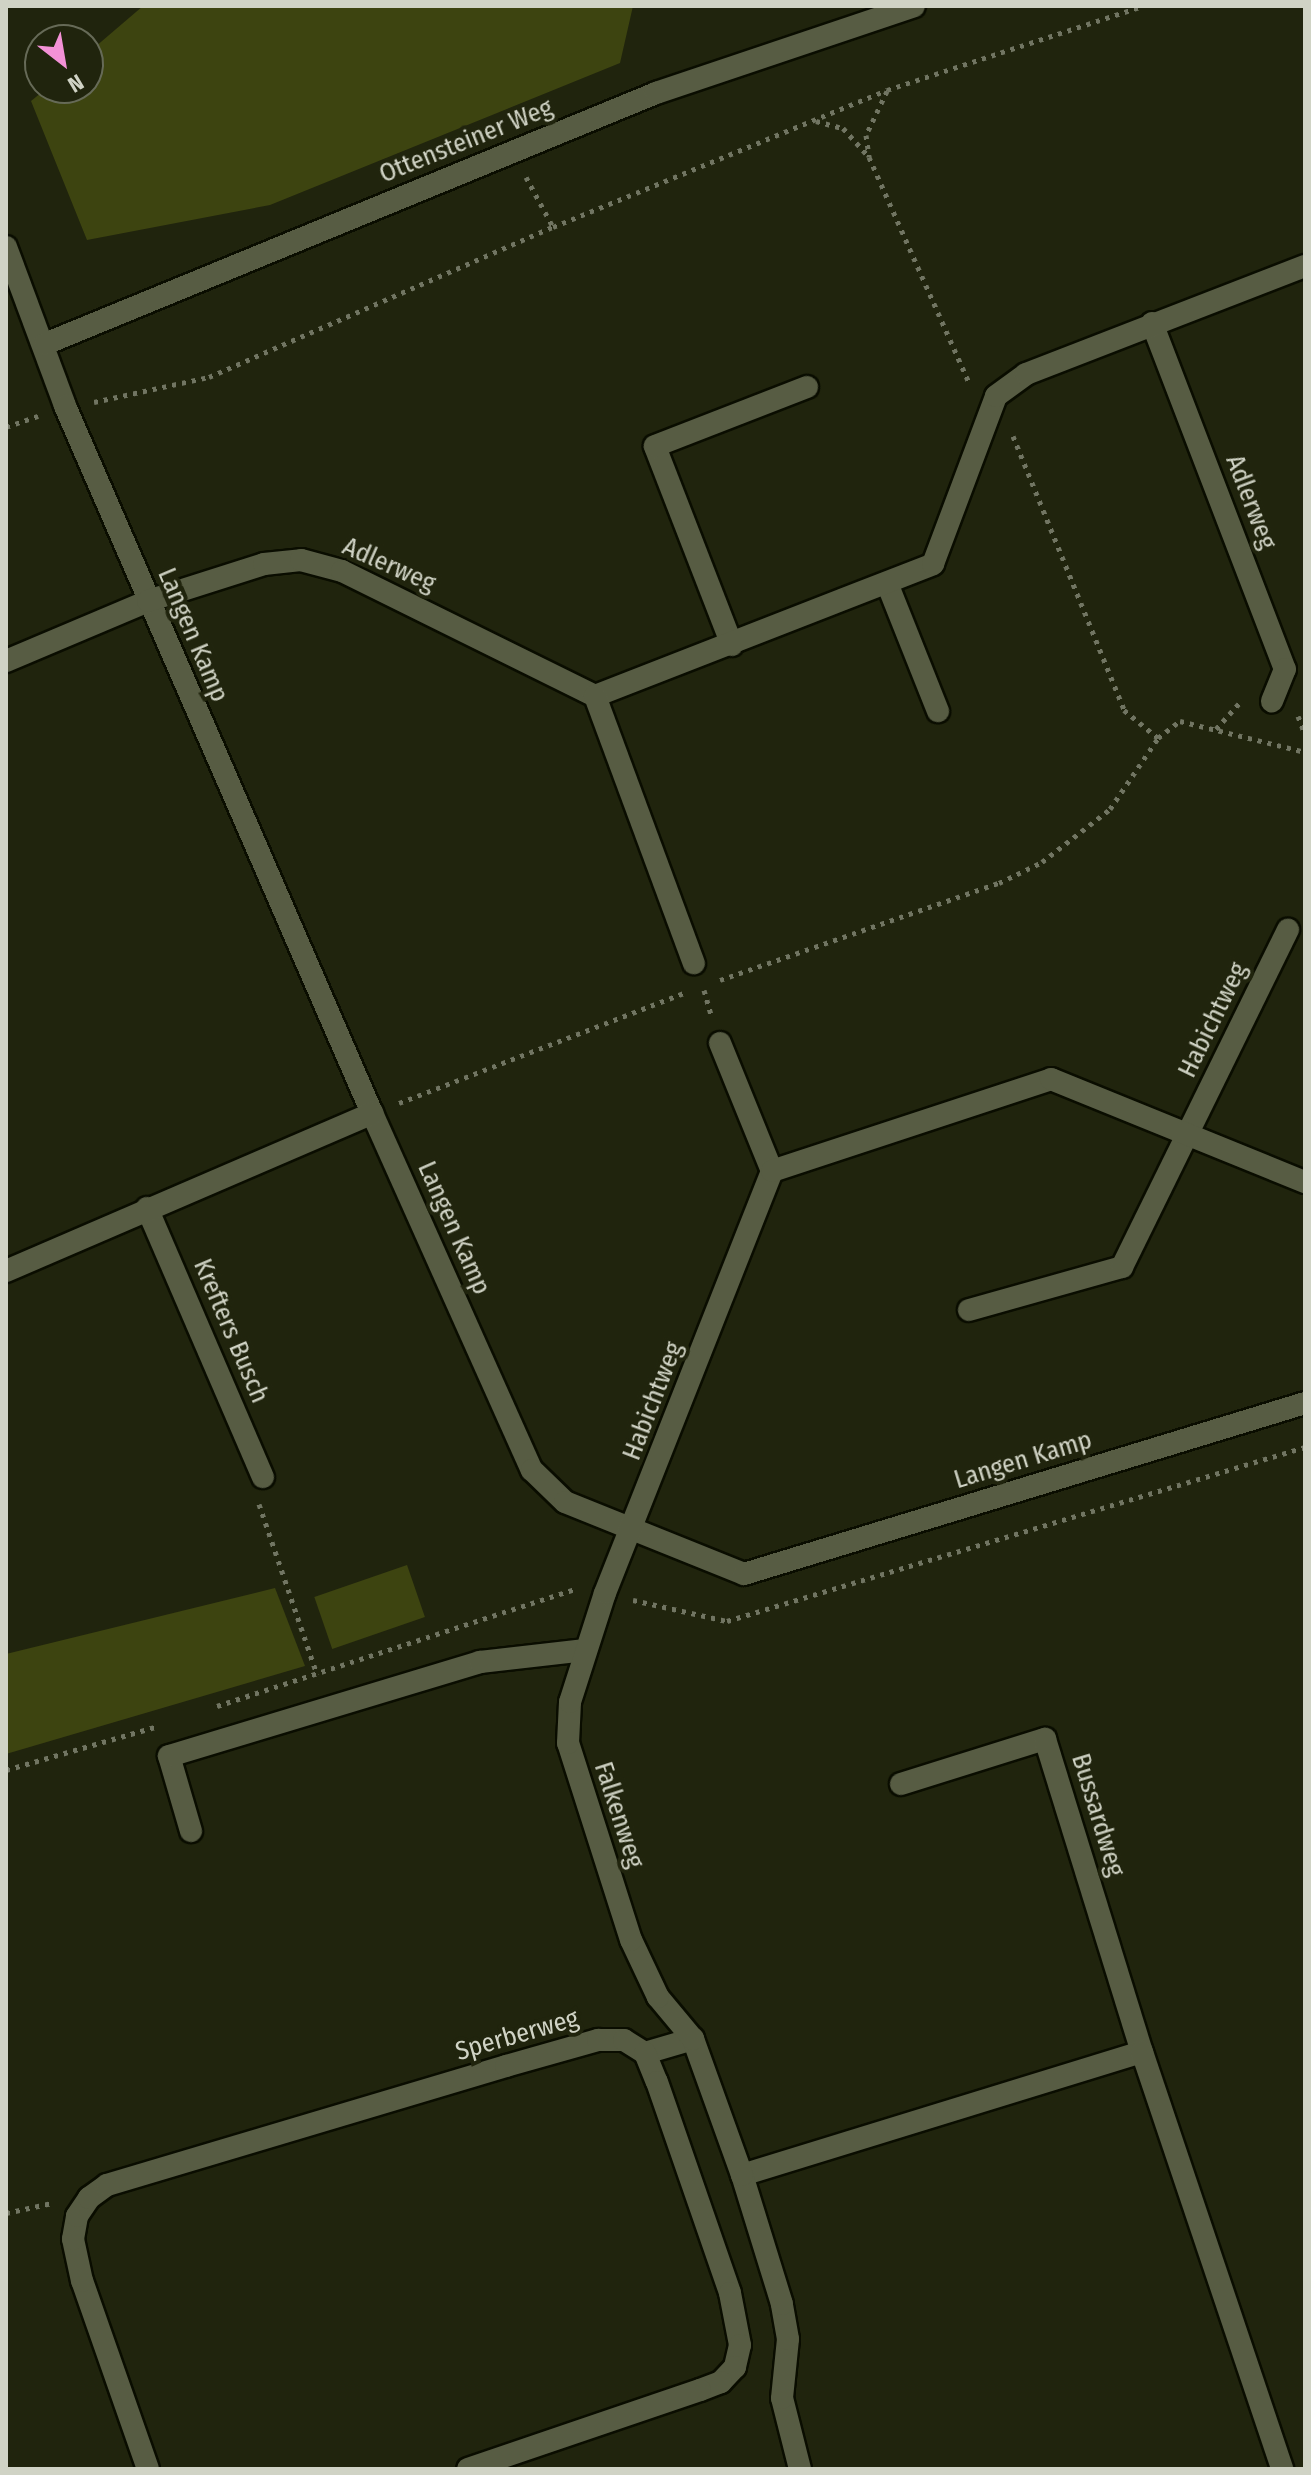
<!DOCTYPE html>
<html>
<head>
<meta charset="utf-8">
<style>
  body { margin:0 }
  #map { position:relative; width:1311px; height:2475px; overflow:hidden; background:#20240d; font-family:"Fira Sans Condensed",sans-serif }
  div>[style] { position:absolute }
  .green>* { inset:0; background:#3d4410; transform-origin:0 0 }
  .path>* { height:5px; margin-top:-2.5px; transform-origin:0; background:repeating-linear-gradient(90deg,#717562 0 4px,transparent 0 10px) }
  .roads { filter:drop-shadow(2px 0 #0a0d00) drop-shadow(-2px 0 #0a0d00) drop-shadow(0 2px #0a0d00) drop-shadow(0 -2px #0a0d00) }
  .minor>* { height:22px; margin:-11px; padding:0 11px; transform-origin:11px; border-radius:11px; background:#575c43 }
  span { translate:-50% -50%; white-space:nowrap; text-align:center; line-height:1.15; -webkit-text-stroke:8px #20240d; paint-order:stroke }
  .street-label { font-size:26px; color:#d0d3c5 }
  .frame { position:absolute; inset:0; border:8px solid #d0d3c5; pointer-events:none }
  .north { position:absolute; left:24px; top:24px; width:80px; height:80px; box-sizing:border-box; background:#20240d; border:2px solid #666a57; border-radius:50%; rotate:149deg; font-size:22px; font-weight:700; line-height:32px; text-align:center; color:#d0d3c5 }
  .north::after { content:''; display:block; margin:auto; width:28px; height:36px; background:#f391d6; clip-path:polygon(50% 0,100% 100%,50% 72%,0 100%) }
</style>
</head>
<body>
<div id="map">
  <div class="green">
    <i style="clip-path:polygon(143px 6px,633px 6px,620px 63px,270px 205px,87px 240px,31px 101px,47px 88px,88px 88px,88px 53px)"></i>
    <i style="left:407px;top:1565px;width:55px;height:98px;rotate:71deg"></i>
    <i style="clip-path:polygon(275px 1588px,305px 1666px,6px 1754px,6px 1654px)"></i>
  </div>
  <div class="path">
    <i style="left:887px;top:91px;width:49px;rotate:115.5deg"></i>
    <i style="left:866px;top:135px;width:22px;rotate:82deg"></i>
    <i style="left:869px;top:157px;width:247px;rotate:66.1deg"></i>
    <i style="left:816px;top:121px;width:28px;rotate:15deg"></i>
    <i style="left:843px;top:128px;width:38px;rotate:48deg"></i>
    <i style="left:526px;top:177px;width:57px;rotate:61.6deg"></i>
    <i style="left:94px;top:402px;width:118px;rotate:-12.3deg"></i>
    <i style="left:209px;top:377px;width:375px;rotate:-23.6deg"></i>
    <i style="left:553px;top:227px;width:361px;rotate:-22.3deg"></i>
    <i style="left:887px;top:90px;width:268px;rotate:-18.2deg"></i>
    <i style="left:6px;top:427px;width:34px;rotate:-19deg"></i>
    <i style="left:1013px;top:436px;width:296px;rotate:67.9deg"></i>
    <i style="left:1124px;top:710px;width:44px;rotate:39.5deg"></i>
    <i style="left:1298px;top:716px;width:19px;rotate:69deg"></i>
    <i style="left:1216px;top:729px;width:39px;rotate:-48deg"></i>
    <i style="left:720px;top:980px;width:295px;rotate:-19.2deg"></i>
    <i style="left:999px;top:883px;width:48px;rotate:-26deg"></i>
    <i style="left:1042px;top:862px;width:86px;rotate:-37.9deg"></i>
    <i style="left:1110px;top:809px;width:86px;rotate:-55.9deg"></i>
    <i style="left:1158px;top:738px;width:28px;rotate:-38deg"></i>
    <i style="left:1180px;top:721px;width:129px;rotate:13.9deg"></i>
    <i style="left:704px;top:990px;width:26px;rotate:74deg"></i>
    <i style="left:399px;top:1103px;width:305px;rotate:-21.1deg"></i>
    <i style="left:259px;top:1504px;width:180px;rotate:71.2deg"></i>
    <i style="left:633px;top:1600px;width:96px;rotate:12.6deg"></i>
    <i style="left:727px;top:1621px;width:604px;rotate:-16.75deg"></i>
    <i style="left:217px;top:1706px;width:378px;rotate:-18.1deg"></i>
    <i style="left:6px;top:1770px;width:155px;rotate:-16.1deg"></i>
    <i style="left:6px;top:2213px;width:47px;rotate:-12.3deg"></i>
  </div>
  <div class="roads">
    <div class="minor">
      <i style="left:6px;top:247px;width:170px;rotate:69.6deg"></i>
      <i style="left:65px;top:406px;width:771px;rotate:66.53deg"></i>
      <i style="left:372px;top:1113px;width:391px;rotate:65.9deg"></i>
      <i style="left:532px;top:1470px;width:46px;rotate:44.1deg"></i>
      <i style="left:565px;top:1502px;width:193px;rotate:21.9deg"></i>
      <i style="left:744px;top:1574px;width:586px;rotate:-16.95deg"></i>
      <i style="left:1152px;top:323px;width:371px;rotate:69deg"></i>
      <i style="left:1285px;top:669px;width:35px;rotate:112deg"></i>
      <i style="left:45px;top:344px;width:661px;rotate:-22.33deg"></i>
      <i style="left:656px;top:93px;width:272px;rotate:-18.6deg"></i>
      <i style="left:887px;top:583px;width:138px;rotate:68.3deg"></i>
      <i style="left:732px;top:645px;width:213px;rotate:-111.2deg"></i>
      <i style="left:655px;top:446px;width:163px;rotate:-21.2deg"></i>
      <i style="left:6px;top:661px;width:154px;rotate:-22.9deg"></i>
      <i style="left:148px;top:601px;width:122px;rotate:-17.7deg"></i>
      <i style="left:264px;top:564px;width:37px;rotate:-6deg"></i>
      <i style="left:301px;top:560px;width:42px;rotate:15deg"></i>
      <i style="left:342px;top:571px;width:282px;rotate:26.3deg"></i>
      <i style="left:595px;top:696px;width:363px;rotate:-21.3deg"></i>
      <i style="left:933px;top:564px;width:179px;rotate:-69.4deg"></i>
      <i style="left:996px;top:396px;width:37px;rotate:-36deg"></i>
      <i style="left:1026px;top:374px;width:299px;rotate:-21.2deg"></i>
      <i style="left:595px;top:696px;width:285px;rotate:69.7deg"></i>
      <i style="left:720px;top:1043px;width:138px;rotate:67.9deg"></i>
      <i style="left:147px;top:1208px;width:293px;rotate:66.7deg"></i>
      <i style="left:6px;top:1271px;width:399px;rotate:-23.3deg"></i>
      <i style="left:969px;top:1310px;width:159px;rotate:-15.7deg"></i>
      <i style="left:1122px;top:1267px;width:376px;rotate:-63.8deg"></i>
      <i style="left:901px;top:1784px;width:151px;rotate:-17.4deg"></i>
      <i style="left:1045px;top:1739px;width:328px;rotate:72.8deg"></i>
      <i style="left:191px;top:1831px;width:78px;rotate:-106.3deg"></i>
      <i style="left:169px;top:1756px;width:325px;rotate:-16.8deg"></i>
      <i style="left:480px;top:1662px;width:106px;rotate:-6.5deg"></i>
      <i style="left:645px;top:2053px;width:50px;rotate:-16.3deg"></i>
      <i style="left:742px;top:2175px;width:418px;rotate:-17.1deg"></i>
      <i style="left:1142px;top:2052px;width:440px;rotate:71.4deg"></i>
      <i style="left:148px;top:2469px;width:199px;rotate:-109.3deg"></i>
      <i style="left:82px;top:2281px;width:43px;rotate:-102.1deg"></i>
      <i style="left:73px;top:2239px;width:23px;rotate:-80deg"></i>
      <i style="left:77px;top:2216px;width:22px;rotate:-56deg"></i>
      <i style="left:89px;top:2198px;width:22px;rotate:-36deg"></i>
      <i style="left:107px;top:2185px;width:416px;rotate:-16.6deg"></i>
      <i style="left:506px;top:2066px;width:96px;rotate:-15.8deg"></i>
      <i style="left:598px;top:2040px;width:26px"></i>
      <i style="left:624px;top:2040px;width:25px;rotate:32deg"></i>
      <i style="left:645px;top:2053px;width:31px;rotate:68deg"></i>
      <i style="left:657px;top:2082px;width:223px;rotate:70.9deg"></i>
      <i style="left:730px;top:2293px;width:53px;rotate:79.1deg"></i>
      <i style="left:740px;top:2345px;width:23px;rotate:103deg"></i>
      <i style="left:735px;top:2367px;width:21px;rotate:133deg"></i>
      <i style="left:721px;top:2382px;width:22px;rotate:159deg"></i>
      <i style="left:700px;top:2390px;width:245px;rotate:161.2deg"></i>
      <i style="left:800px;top:2469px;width:73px;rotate:-104.2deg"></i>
      <i style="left:782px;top:2398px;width:59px;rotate:-84.2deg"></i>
      <i style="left:788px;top:2339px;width:36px;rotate:-100deg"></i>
      <i style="left:782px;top:2304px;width:135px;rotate:-107.2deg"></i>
      <i style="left:742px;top:2175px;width:145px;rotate:-109.8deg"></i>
      <i style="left:693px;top:2039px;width:55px;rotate:-129.8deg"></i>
      <i style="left:658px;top:1997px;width:63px;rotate:-115.3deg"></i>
      <i style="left:631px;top:1940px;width:207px;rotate:-107.7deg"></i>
      <i style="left:568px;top:1743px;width:41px;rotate:-87.2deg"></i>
      <i style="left:570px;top:1702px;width:114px;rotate:-72.2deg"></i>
      <i style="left:605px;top:1593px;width:454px;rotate:-68.4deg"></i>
      <i style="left:772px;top:1171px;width:294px;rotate:-18.2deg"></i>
      <i style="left:1051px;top:1079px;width:274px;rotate:22.1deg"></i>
    </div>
  </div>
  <div class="street-label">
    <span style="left:466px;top:141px;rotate:-22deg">Ottensteiner Weg</span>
    <span style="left:1251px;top:502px;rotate:69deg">Adlerweg</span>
    <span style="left:389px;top:565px;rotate:24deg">Adlerweg</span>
    <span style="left:193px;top:635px;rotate:67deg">Langen Kamp</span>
    <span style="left:1213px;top:1020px;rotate:-64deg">Habichtweg</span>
    <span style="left:454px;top:1228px;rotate:66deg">Langen Kamp</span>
    <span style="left:231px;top:1331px;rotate:67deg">Krefters Busch</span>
    <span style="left:653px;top:1401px;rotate:-69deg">Habichtweg</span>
    <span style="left:1023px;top:1460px;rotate:-17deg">Langen Kamp</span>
    <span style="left:619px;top:1815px;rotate:72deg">Falkenweg</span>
    <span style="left:1098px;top:1815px;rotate:73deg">Bussardweg</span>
    <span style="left:517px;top:2035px;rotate:-16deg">Sperberweg</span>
  </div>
  <div class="frame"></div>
  <div class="north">N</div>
</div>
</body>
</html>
